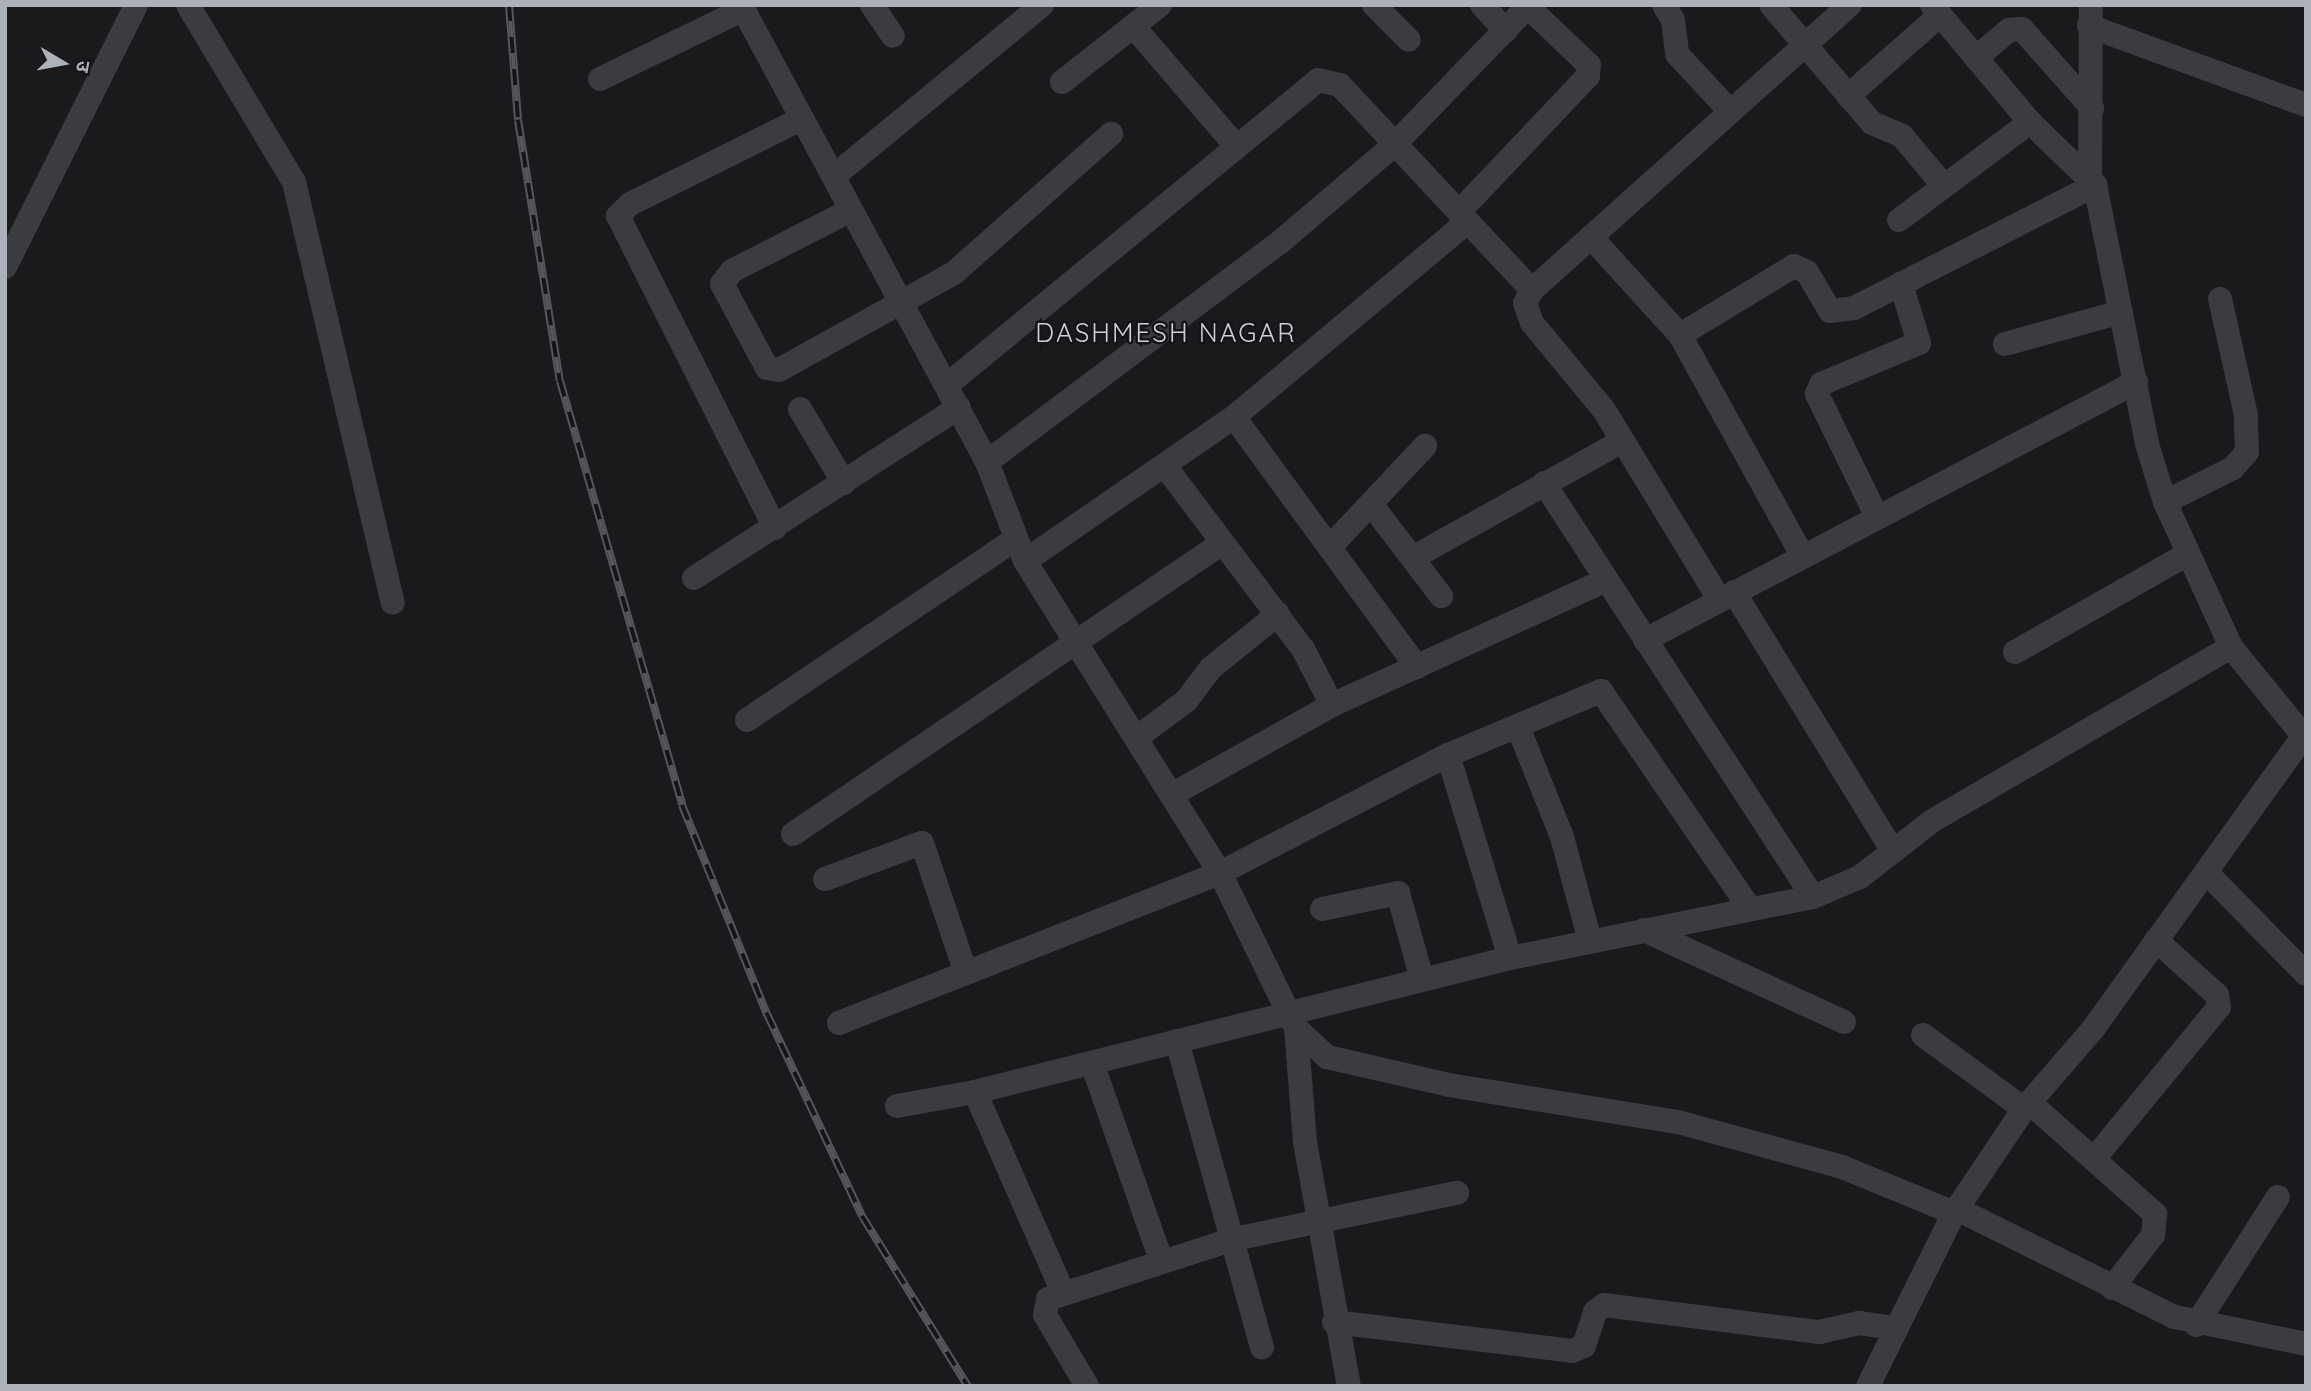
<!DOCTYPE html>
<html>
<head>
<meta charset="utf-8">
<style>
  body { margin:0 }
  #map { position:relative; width:2311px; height:1391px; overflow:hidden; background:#1a1a1c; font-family:Quicksand,"Noto Sans Devanagari",sans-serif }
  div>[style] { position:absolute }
  .minor>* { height:24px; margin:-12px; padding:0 12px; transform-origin:12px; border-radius:12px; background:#3b3c40 }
  .rail>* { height:8px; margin-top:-4px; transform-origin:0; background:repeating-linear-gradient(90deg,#151517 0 16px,#54565b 0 32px); box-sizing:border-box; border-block:2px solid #54565b }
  span { translate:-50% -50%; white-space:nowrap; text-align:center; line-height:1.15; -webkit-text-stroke:5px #151517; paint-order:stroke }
  .neighbourhood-label { font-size:26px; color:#ced0d6; letter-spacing:2px }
  .frame { position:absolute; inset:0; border:7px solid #adb2ba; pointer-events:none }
  .north { position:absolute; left:28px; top:28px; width:70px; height:70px; -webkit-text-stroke:5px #151517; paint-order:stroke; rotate:100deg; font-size:19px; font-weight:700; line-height:28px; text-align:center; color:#adb2ba }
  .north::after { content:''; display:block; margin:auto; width:24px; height:32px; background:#adb2ba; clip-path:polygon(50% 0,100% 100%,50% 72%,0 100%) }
</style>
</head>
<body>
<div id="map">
  <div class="minor">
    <i style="left:188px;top:5px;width:206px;rotate:59.1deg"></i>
    <i style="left:294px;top:182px;width:432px;rotate:76.8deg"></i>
    <i style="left:741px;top:5px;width:519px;rotate:61.71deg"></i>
    <i style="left:987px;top:462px;width:106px;rotate:69deg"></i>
    <i style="left:1025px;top:561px;width:368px;rotate:58deg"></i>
    <i style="left:1220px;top:873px;width:173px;rotate:63.9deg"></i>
    <i style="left:1296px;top:1028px;width:42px;rotate:43.1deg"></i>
    <i style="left:1327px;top:1057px;width:125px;rotate:12.9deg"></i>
    <i style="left:1449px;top:1085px;width:232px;rotate:9.2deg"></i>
    <i style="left:1678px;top:1122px;width:170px;rotate:15.3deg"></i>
    <i style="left:1842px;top:1167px;width:121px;rotate:22.3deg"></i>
    <i style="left:1954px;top:1213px;width:125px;rotate:-56.1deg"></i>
    <i style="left:2024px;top:1109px;width:106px;rotate:-49.2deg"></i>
    <i style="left:2093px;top:1029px;width:360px;rotate:-54.3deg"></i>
    <i style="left:872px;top:5px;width:37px;rotate:56deg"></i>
    <i style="left:1374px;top:5px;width:49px;rotate:45deg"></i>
    <i style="left:1482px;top:5px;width:35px;rotate:47deg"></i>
    <i style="left:1664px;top:5px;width:17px;rotate:59deg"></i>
    <i style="left:1673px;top:20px;width:34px;rotate:83deg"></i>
    <i style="left:1677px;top:54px;width:78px;rotate:47.1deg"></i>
    <i style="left:1771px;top:5px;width:155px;rotate:49.4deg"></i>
    <i style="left:1872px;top:123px;width:33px;rotate:23deg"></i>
    <i style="left:1902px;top:136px;width:65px;rotate:50deg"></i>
    <i style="left:1932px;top:5px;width:153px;rotate:50.1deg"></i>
    <i style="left:2030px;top:122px;width:91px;rotate:44.1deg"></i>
    <i style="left:2095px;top:185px;width:264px;rotate:78.6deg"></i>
    <i style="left:2147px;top:444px;width:61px;rotate:72.8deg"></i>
    <i style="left:2165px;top:502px;width:159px;rotate:65.5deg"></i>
    <i style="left:2231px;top:647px;width:119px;rotate:50.8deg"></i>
    <i style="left:2089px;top:26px;width:231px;rotate:20deg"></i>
    <i style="left:1134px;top:27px;width:158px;rotate:49.4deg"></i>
    <i style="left:1976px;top:58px;width:43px;rotate:-40.3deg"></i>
    <i style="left:2009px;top:30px;width:13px;rotate:-4deg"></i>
    <i style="left:2022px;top:29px;width:106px;rotate:48.5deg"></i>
    <i style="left:600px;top:79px;width:158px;rotate:-25.9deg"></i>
    <i style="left:1062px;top:82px;width:125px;rotate:-38.2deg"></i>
    <i style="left:1848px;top:96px;width:123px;rotate:-41.4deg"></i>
    <i style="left:834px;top:176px;width:269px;rotate:-39.4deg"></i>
    <i style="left:2090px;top:177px;width:172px;rotate:-89.7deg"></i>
    <i style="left:851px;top:210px;width:134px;rotate:152.9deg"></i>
    <i style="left:732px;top:271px;width:16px;rotate:128deg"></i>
    <i style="left:722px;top:284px;width:95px;rotate:61.8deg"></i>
    <i style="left:767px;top:368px;width:12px;rotate:9deg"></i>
    <i style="left:779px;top:370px;width:200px;rotate:-29deg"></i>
    <i style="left:954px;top:273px;width:210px;rotate:-41.5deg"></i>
    <i style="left:1459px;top:212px;width:187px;rotate:-46.5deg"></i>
    <i style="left:1588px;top:76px;width:11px;rotate:-85deg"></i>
    <i style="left:1589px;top:65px;width:84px;rotate:-136.4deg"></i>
    <i style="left:1899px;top:220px;width:164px;rotate:-36.8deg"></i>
    <i style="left:1591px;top:237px;width:132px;rotate:47.8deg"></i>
    <i style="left:1680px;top:335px;width:249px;rotate:61deg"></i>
    <i style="left:5px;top:267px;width:293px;rotate:-63.4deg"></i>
    <i style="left:1680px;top:335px;width:133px;rotate:-31.2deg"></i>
    <i style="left:1794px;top:266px;width:14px;rotate:25deg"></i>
    <i style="left:1807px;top:272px;width:45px;rotate:59.5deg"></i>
    <i style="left:1830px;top:311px;width:24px;rotate:-7deg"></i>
    <i style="left:1854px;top:308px;width:271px;rotate:-27deg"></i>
    <i style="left:2005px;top:344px;width:120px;rotate:-15.4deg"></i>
    <i style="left:947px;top:385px;width:480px;rotate:-39.4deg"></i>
    <i style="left:1318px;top:80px;width:23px;rotate:13deg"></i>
    <i style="left:1340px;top:85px;width:281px;rotate:46.9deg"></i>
    <i style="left:800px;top:409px;width:86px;rotate:59.3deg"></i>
    <i style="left:1234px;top:417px;width:310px;rotate:53.8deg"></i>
    <i style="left:987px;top:462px;width:365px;rotate:-36.9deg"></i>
    <i style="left:1279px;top:243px;width:151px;rotate:-40.4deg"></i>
    <i style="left:1394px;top:145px;width:194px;rotate:-46deg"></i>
    <i style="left:1165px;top:466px;width:229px;rotate:53deg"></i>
    <i style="left:1303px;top:649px;width:63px;rotate:62.6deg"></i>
    <i style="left:1544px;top:483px;width:494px;rotate:57deg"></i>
    <i style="left:2165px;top:502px;width:76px;rotate:-26.6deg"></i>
    <i style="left:2233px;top:468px;width:21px;rotate:-49deg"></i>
    <i style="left:2247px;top:452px;width:37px;rotate:-92deg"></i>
    <i style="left:2246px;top:415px;width:119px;rotate:-102.6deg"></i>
    <i style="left:1371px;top:504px;width:116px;rotate:52.7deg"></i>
    <i style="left:1876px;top:515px;width:135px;rotate:-116deg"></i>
    <i style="left:1817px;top:394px;width:11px;rotate:-68deg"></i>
    <i style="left:1821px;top:384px;width:106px;rotate:-22.7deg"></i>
    <i style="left:1919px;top:343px;width:62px;rotate:-107deg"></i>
    <i style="left:775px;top:528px;width:349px;rotate:-116.7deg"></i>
    <i style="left:618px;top:216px;width:17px;rotate:-45deg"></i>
    <i style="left:630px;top:204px;width:189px;rotate:-26.4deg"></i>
    <i style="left:1330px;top:547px;width:139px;rotate:-46.8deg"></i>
    <i style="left:1414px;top:557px;width:238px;rotate:-29.1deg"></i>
    <i style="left:1025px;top:561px;width:254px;rotate:-34.6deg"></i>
    <i style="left:1234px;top:417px;width:304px;rotate:-39.9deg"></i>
    <i style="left:694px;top:578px;width:315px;rotate:-32.8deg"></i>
    <i style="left:1734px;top:592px;width:304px;rotate:58.5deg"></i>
    <i style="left:1719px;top:599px;width:221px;rotate:-121.3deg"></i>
    <i style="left:1604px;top:410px;width:113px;rotate:-129.6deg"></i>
    <i style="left:1532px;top:323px;width:21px;rotate:-109deg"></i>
    <i style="left:1525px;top:303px;width:15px;rotate:-62deg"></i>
    <i style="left:1532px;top:290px;width:427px;rotate:-41.9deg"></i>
    <i style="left:1645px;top:640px;width:555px;rotate:-27.72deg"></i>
    <i style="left:2015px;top:652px;width:197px;rotate:-29.6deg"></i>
    <i style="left:747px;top:720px;width:323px;rotate:-34deg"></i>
    <i style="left:1518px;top:727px;width:118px;rotate:68.2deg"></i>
    <i style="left:1562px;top:837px;width:108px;rotate:74.9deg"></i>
    <i style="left:1139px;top:736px;width:59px;rotate:-36.7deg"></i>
    <i style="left:1186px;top:701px;width:41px;rotate:-52.9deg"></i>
    <i style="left:1211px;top:668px;width:86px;rotate:-38.9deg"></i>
    <i style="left:1448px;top:755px;width:212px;rotate:73deg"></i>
    <i style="left:1173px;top:794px;width:182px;rotate:-29.2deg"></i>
    <i style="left:1332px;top:705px;width:299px;rotate:-24.5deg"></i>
    <i style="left:793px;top:834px;width:518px;rotate:-34.15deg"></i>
    <i style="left:2206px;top:872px;width:143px;rotate:45.6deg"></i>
    <i style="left:825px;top:879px;width:103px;rotate:-20.4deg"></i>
    <i style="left:922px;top:843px;width:137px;rotate:71.3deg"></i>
    <i style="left:1322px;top:909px;width:78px;rotate:-11.9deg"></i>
    <i style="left:1398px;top:893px;width:89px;rotate:74.4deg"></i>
    <i style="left:1644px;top:930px;width:220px;rotate:24.7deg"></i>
    <i style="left:839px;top:1023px;width:409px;rotate:-21.5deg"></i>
    <i style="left:1220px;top:873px;width:257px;rotate:-27.4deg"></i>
    <i style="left:1448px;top:755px;width:166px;rotate:-22.7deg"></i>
    <i style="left:1601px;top:691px;width:264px;rotate:55.6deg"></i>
    <i style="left:1296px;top:1028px;width:114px;rotate:85.5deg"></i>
    <i style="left:1305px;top:1142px;width:248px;rotate:79.8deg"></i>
    <i style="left:1923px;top:1035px;width:125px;rotate:36.2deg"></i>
    <i style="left:1177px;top:1041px;width:318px;rotate:74.5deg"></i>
    <i style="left:1092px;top:1063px;width:209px;rotate:70.7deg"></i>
    <i style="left:975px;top:1092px;width:219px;rotate:66.3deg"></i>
    <i style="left:2029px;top:1102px;width:169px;rotate:41.6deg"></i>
    <i style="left:2155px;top:1214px;width:21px;rotate:95deg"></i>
    <i style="left:2153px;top:1235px;width:67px;rotate:127.7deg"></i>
    <i style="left:897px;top:1106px;width:79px;rotate:-10.2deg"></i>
    <i style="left:975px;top:1092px;width:552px;rotate:-14.06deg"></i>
    <i style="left:1510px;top:958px;width:309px;rotate:-11.4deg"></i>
    <i style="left:1813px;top:897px;width:51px;rotate:-23.1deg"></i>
    <i style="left:1860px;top:877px;width:91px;rotate:-37.9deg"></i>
    <i style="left:1932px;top:821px;width:346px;rotate:-30.2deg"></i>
    <i style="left:2094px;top:1159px;width:197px;rotate:-50.6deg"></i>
    <i style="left:2219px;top:1007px;width:12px;rotate:-99deg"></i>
    <i style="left:2217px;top:995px;width:82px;rotate:-138deg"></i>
    <i style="left:1959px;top:1210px;width:241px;rotate:26.4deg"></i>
    <i style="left:2175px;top:1317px;width:134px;rotate:11.6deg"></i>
    <i style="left:1334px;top:1322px;width:240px;rotate:6.9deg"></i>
    <i style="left:1572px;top:1351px;width:13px;rotate:-23deg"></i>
    <i style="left:1584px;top:1346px;width:36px;rotate:-72deg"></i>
    <i style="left:1595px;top:1312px;width:11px;rotate:-38deg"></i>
    <i style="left:1604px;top:1305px;width:217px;rotate:7.2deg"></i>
    <i style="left:1819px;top:1332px;width:41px;rotate:-12.7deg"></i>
    <i style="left:1859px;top:1323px;width:36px;rotate:8deg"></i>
    <i style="left:2196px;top:1325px;width:152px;rotate:-57.4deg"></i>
    <i style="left:1087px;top:1386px;width:82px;rotate:-120.6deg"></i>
    <i style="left:1045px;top:1315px;width:16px;rotate:-79deg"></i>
    <i style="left:1048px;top:1299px;width:195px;rotate:-17.9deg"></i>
    <i style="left:1234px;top:1239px;width:228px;rotate:-11.7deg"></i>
    <i style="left:1868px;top:1386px;width:193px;rotate:-63.6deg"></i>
  </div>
  <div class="rail">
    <i style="left:509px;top:5px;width:115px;rotate:85.5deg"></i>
    <i style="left:518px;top:120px;width:264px;rotate:80.9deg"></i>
    <i style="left:560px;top:381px;width:441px;rotate:73.9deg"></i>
    <i style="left:682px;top:805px;width:226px;rotate:67.9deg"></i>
    <i style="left:767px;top:1014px;width:223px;rotate:64.8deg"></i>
    <i style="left:862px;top:1216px;width:200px;rotate:58.1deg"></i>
  </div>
  <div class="neighbourhood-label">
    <span style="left:1166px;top:333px">DASHMESH NAGAR</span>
  </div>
  <div class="frame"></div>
  <div class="north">उ</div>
</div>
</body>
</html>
